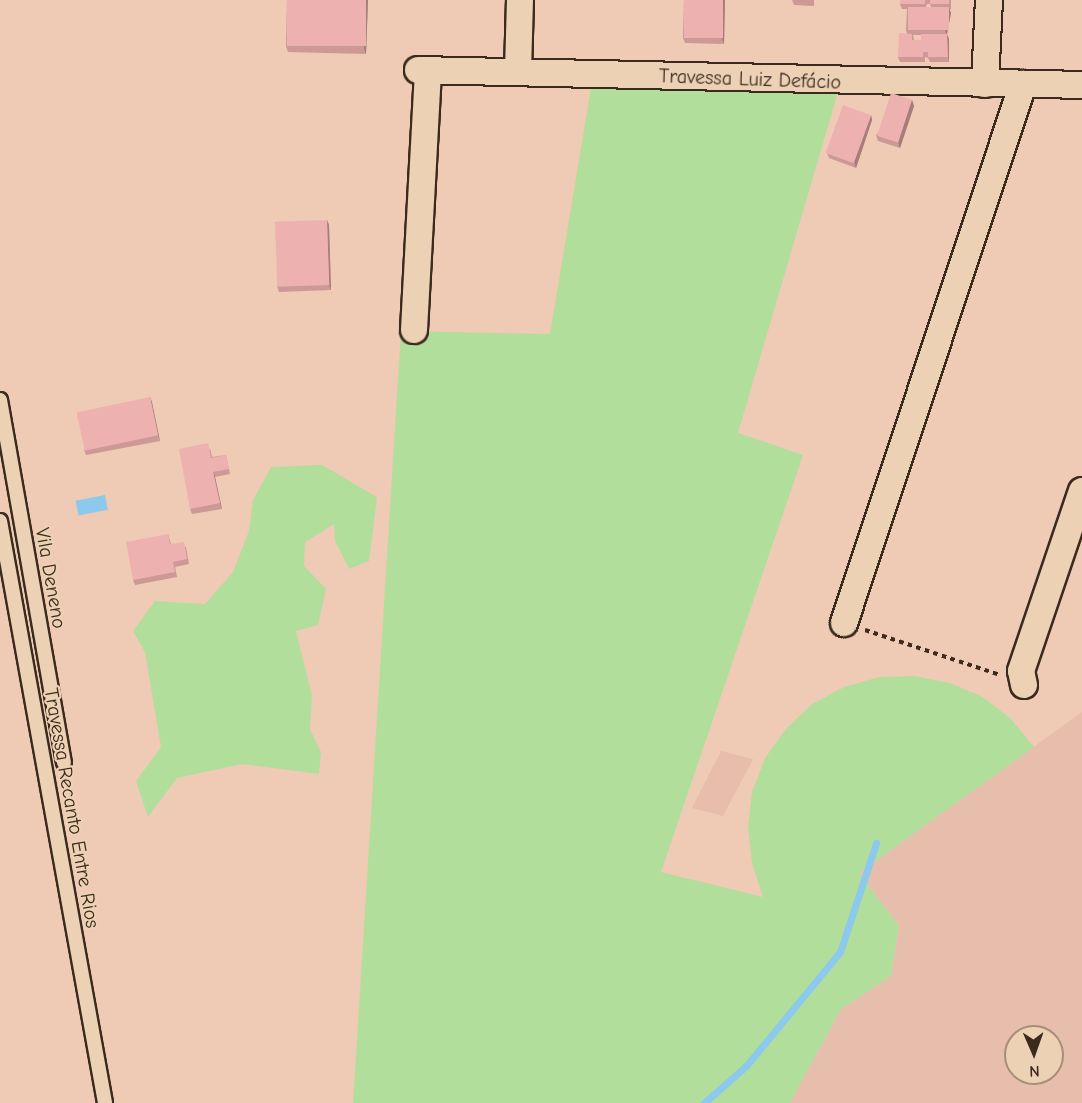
<!DOCTYPE html>
<html>
<head>
<meta charset="utf-8">
<style>
  body { margin:0 }
  #map { position:relative; width:1082px; height:1103px; overflow:hidden; background:#efcab4; font-family:"Comic Neue",sans-serif }
  div>[style] { position:absolute }
  .built>* { inset:0; background:#e7bdac }
  .green>* { inset:0; background:#b2de9c }
  .water>* { inset:0; background:#8cc9ec; transform-origin:0 0 }
  .stream>* { height:7px; margin:-3.5px; padding:0 3.5px; transform-origin:3.5px; border-radius:3.5px; background:#8cc9ec }
  .path>* { height:4px; margin-top:-2px; transform-origin:0; background:repeating-linear-gradient(90deg,#3b2a1e 0 4.5px,transparent 0 9px) }
  .roads { filter:drop-shadow(2px 0 #3b2a1e) drop-shadow(-2px 0 #3b2a1e) drop-shadow(0 2px #3b2a1e) drop-shadow(0 -2px #3b2a1e) }
  .lane>* { height:14px; margin:-7px; padding:0 7px; transform-origin:7px; border-radius:7px; background:#edd1b4 }
  .street>* { height:26px; margin:-13px; padding:0 13px; transform-origin:13px; border-radius:13px; background:#edd1b4 }
  .wall>* { inset:0; background:#cc9996 }
  .shaded-wall>* { inset:0; background:#a67d7a }
  .building>* { inset:0; background:#edb2af; transform-origin:0 0 }
  span { translate:-50% -50%; white-space:nowrap; text-align:center; line-height:1.15; -webkit-text-stroke:4.5px #edd1b4; paint-order:stroke }
  .street-label { font-size:20px; color:#3b2a1e }
  .north { position:absolute; left:1004px; top:1025px; width:60px; height:60px; box-sizing:border-box; background:#edd1b4; border:2px solid #a68e78; border-radius:50%; rotate:178deg; font-size:16px; font-weight:700; line-height:24px; text-align:center; color:#3b2a1e }
  .north::after { content:''; display:block; margin:auto; width:21px; height:27px; background:#3b2a1e; clip-path:polygon(50% 0,100% 100%,50% 72%,0 100%) }
</style>
</head>
<body>
<div id="map">
  <div class="built">
    <i style="clip-path:polygon(evenodd,1082px 712px,1082px 1103px,790px 1103px,841px 1009px,891px 976px,899px 926px,859px 873px,1082px 712px,1016px 1037px,1052px 1037px,1052px 1073px,1016px 1073px,1016px 1037px)"></i>
    <i style="clip-path:polygon(721px 751px,753px 759px,723px 816px,692px 808px)"></i>
  </div>
  <div class="green">
    <i style="clip-path:polygon(591px 88px,838px 92px,738px 433px,803px 455px,661px 872px,763px 897px,752px 863px,748px 827px,752px 792px,765px 758px,786px 729px,812px 704px,844px 687px,879px 677px,915px 676px,950px 683px,983px 697px,1011px 719px,1034px 747px,859px 873px,899px 926px,891px 976px,841px 1009px,790px 1103px,353px 1103px,401px 331px,550px 334px)"></i>
    <i style="clip-path:polygon(322px 465px,377px 497px,369px 561px,349px 569px,335px 541px,334px 524px,305px 542px,304px 566px,326px 589px,318px 625px,296px 631px,312px 695px,310px 729px,321px 752px,319px 774px,242px 764px,177px 778px,148px 817px,136px 781px,161px 747px,145px 652px,133px 631px,155px 601px,205px 604px,233px 572px,249px 531px,253px 500px,271px 467px)"></i>
  </div>
  <div class="water">
    <i style="left:105px;top:495px;width:15px;height:30px;rotate:79deg"></i>
  </div>
  <div class="stream">
    <i style="left:704px;top:1103px;width:56px;rotate:-41.4deg"></i>
    <i style="left:746px;top:1066px;width:148px;rotate:-50.5deg"></i>
    <i style="left:840px;top:952px;width:115px;rotate:-71.7deg"></i>
  </div>
  <div class="path">
    <i style="left:865px;top:630px;width:142px;rotate:18.4deg"></i>
  </div>
  <div class="roads">
    <div class="lane">
      <i style="left:0;top:400px;width:368px;rotate:80deg"></i>
      <i style="left:0;top:521px;width:591px;rotate:79.77deg"></i>
    </div>
    <div class="street">
      <i style="left:418px;top:70px;width:664px;rotate:1.29deg"></i>
      <i style="left:518px;top:71px;width:71px;rotate:-88.4deg"></i>
      <i style="left:985px;top:84px;width:84px;rotate:-87.3deg"></i>
      <i style="left:414px;top:330px;width:259px;rotate:-86.9deg"></i>
      <i style="left:844px;top:623px;width:568px;rotate:-71.63deg"></i>
      <i style="left:1024px;top:685px;width:14px;rotate:-102deg"></i>
      <i style="left:1021px;top:671px;width:190px;rotate:-71.3deg"></i>
    </div>
  </div>
  <div class="wall">
    <i style="clip-path:polygon(287px 0,368px 0,366px 54px,288px 52px,286px 46px)"></i>
    <i style="clip-path:polygon(684px 0,725px 0,724px 44px,685px 43px,683px 38px)"></i>
    <i style="clip-path:polygon(792px 0,814px 0,814px 6px,794px 5px)"></i>
    <i style="clip-path:polygon(evenodd,900px 0,951px 0,951px 9px,949px 9px,951px 13px,947px 34px,949px 39px,949px 62px,930px 62px,928px 58px,925px 57px,925px 62px,900px 62px,898px 57px,907px 34px,906px 30px,907px 9px,902px 9px,900px 4px,900px 0,927px 4px,930px 4px,931px 7px,926px 7px,927px 4px,900px 0,913px 35px,921px 35px,921px 40px,914px 40px,913px 35px)"></i>
    <i style="clip-path:polygon(912px 100px,914px 106px,900px 148px,878px 141px,876px 135px)"></i>
    <i style="clip-path:polygon(871px 115px,872px 120px,856px 168px,829px 158px,827px 153px)"></i>
    <i style="clip-path:polygon(327px 220px,329px 225px,331px 290px,279px 292px,277px 286px)"></i>
    <i style="clip-path:polygon(150px 397px,160px 441px,86px 455px,84px 450px)"></i>
    <i style="clip-path:polygon(210px 448px,212px 457px,226px 455px,230px 474px,215px 477px,222px 509px,192px 514px,190px 509px)"></i>
    <i style="clip-path:polygon(168px 534px,171px 544px,186px 547px,189px 564px,175px 567px,177px 577px,135px 585px,133px 580px)"></i>
  </div>
  <div class="shaded-wall">
    <i style="clip-path:polygon(366px 0,368px 0,366px 54px,364px 49px)"></i>
    <i style="clip-path:polygon(723px 0,725px 0,724px 44px,722px 39px)"></i>
    <i style="clip-path:polygon(949px 7px,951px 13px,947px 34px,949px 39px,949px 62px,948px 57px,947px 36px,945px 30px)"></i>
    <i style="clip-path:polygon(912px 100px,914px 106px,900px 148px,898px 143px)"></i>
    <i style="clip-path:polygon(871px 115px,872px 120px,856px 168px,854px 162px)"></i>
    <i style="clip-path:polygon(327px 220px,329px 225px,331px 290px,329px 285px)"></i>
    <i style="clip-path:polygon(150px 397px,152px 402px,160px 441px,158px 435px)"></i>
    <i style="clip-path:polygon(213px 472px,215px 477px,222px 509px,220px 503px)"></i>
  </div>
  <div class="building">
    <i style="left:287px;top:0;width:79px;height:46px"></i>
    <i style="left:684px;top:0;width:39px;height:38px"></i>
    <i style="left:900px;top:0;width:25px;height:4px"></i>
    <i style="left:930px;top:0;width:19px;height:4px"></i>
    <i style="left:908px;top:7px;width:41px;height:23px"></i>
    <i style="clip-path:polygon(899px 33px,912px 34px,912px 40px,921px 40px,921px 34px,947px 34px,948px 57px,928px 57px,928px 52px,923px 52px,923px 57px,898px 57px)"></i>
    <i style="left:891px;top:93px;width:22px;height:45px;rotate:18deg"></i>
    <i style="left:843px;top:105px;width:30px;height:51px;rotate:20deg"></i>
    <i style="left:327px;top:220px;width:65px;height:52px;rotate:88deg"></i>
    <i style="left:150px;top:397px;width:39px;height:75px;rotate:78deg"></i>
    <i style="clip-path:polygon(208px 443px,211px 458px,226px 455px,229px 469px,213px 472px,220px 503px,190px 509px,179px 449px)"></i>
    <i style="clip-path:polygon(168px 534px,170px 544px,184px 542px,187px 559px,173px 562px,175px 572px,133px 580px,126px 542px)"></i>
  </div>
  <div class="street-label">
    <span style="left:750px;top:79px;rotate:2deg">Travessa Luiz Defácio</span>
    <span style="left:51px;top:578px;rotate:80deg">Vila Deneno</span>
    <span style="left:72px;top:808px;rotate:80deg">Travessa Recanto Entre Rios</span>
  </div>
  <div class="north">N</div>
</div>
</body>
</html>
